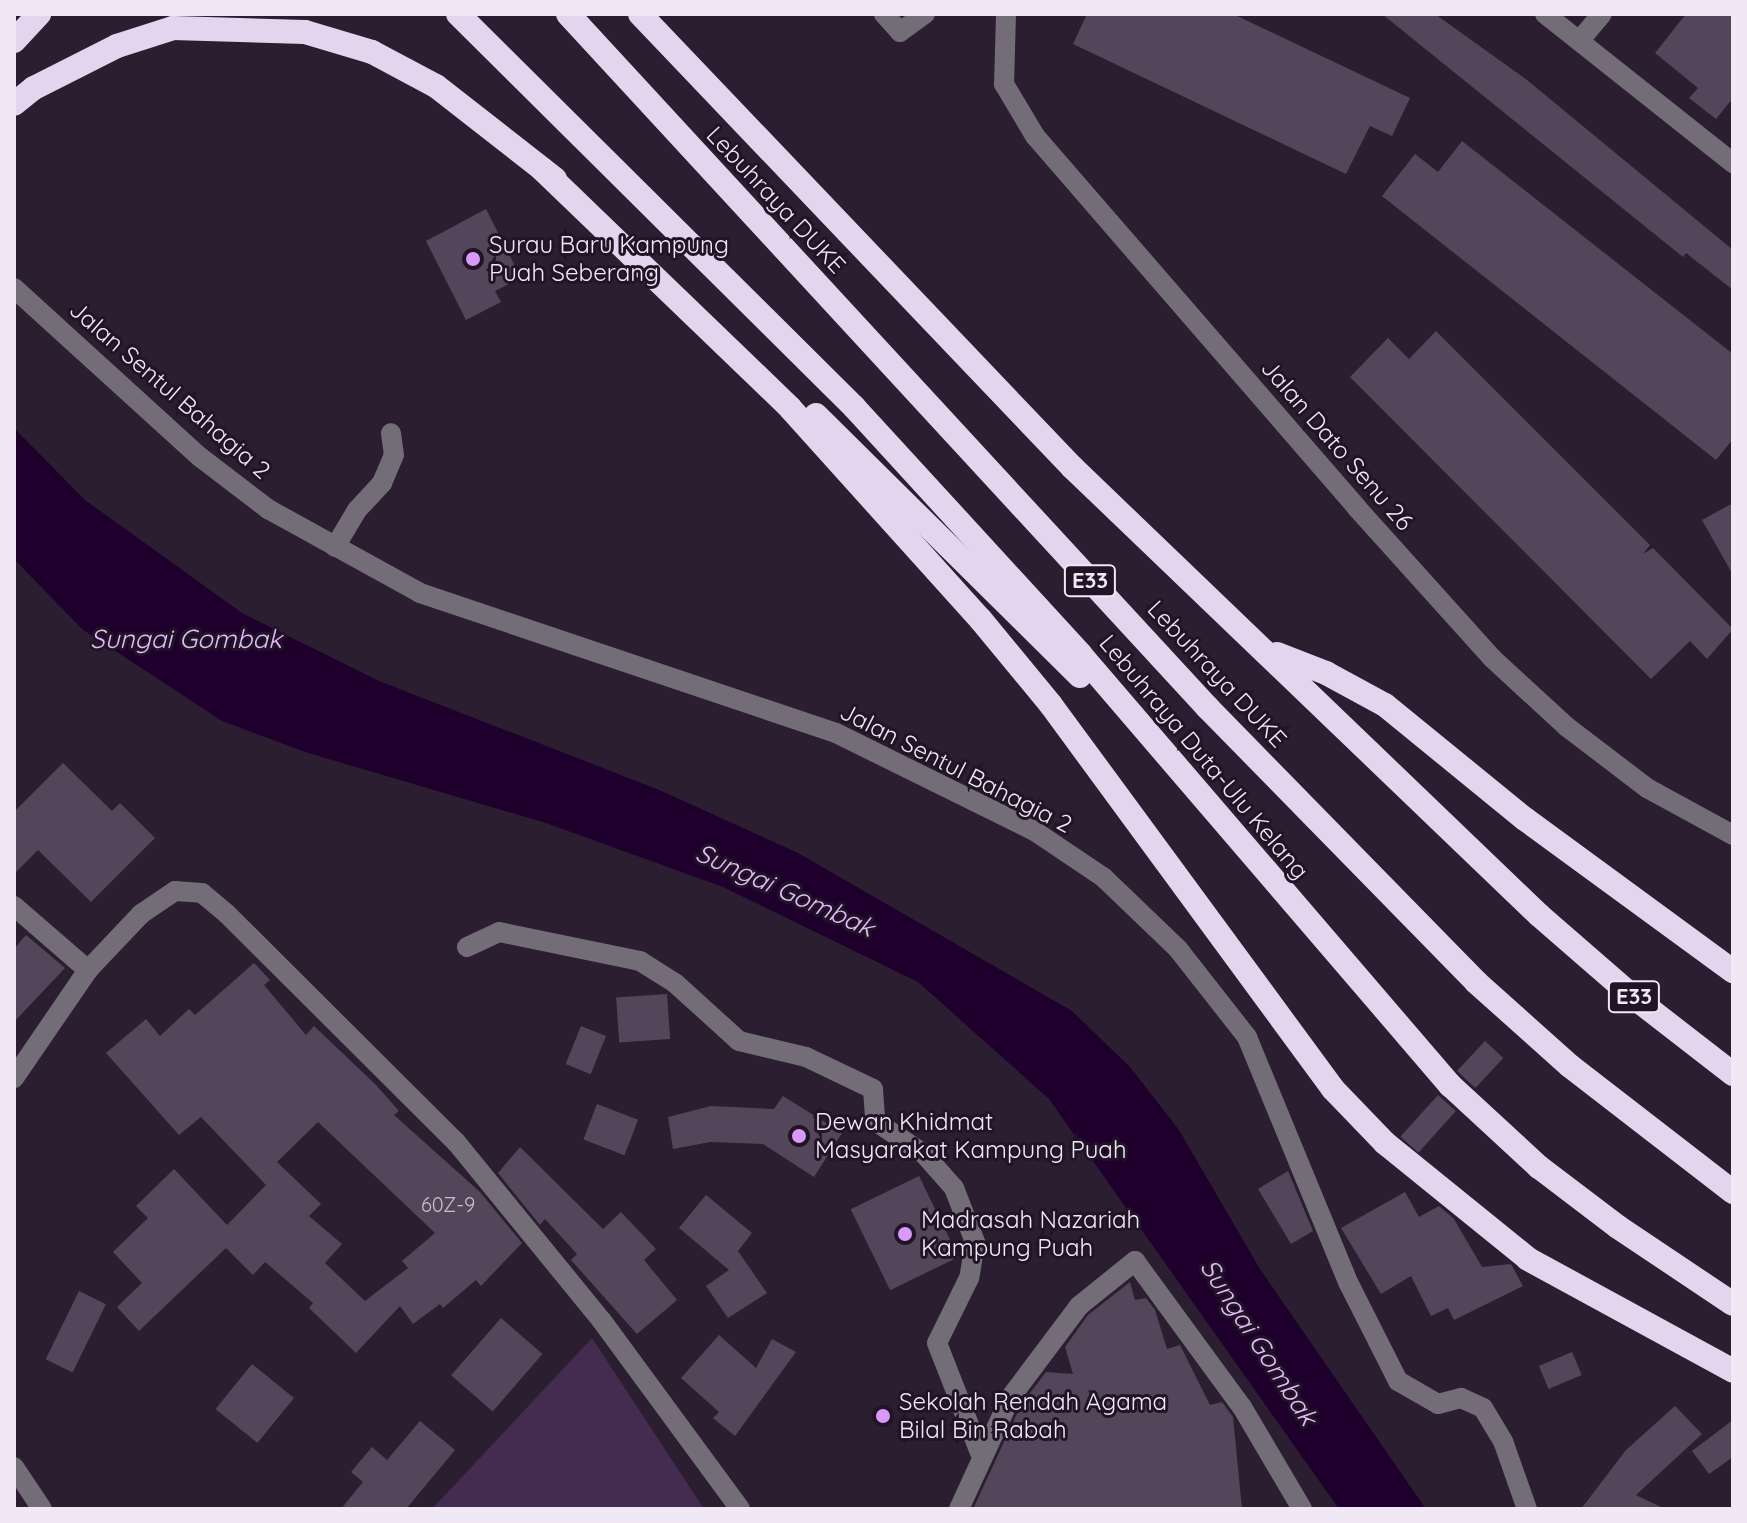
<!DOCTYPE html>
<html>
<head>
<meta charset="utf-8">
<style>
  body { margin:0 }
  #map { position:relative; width:1747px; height:1523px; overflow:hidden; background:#2a1e30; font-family:Quicksand,sans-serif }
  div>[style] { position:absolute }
  .green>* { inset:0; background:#442c50 }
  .water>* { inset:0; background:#1f002d }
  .building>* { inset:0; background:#53465b; transform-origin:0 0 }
  .minor>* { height:20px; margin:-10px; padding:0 10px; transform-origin:10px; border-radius:10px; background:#736d77 }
  .highway>* { height:24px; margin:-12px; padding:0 12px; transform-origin:12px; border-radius:12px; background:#e4d4ed }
  .dots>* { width:22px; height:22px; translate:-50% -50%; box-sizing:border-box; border:4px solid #201426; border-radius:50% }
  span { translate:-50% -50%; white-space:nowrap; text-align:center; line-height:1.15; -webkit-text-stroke:6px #201426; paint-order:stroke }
  .number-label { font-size:20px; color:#c9c0ce }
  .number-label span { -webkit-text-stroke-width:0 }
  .shield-label span { padding:2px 6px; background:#201426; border:2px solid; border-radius:6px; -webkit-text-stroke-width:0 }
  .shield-label { font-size:22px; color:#f0e8f5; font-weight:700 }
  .street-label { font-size:24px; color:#f0e8f5 }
  .poi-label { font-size:24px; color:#f0e8f5 }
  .left { translate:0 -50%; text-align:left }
  .water-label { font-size:26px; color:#e5bafd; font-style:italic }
  .frame { position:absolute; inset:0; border:16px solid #f0e8f5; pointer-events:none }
</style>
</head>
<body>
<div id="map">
  <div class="green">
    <i style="clip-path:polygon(592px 1338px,704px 1509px,431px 1509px,432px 1509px)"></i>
  </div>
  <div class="water">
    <i style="clip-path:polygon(14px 428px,85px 500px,242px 613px,379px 681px,657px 789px,798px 853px,1072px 1011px,1130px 1067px,1179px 1130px,1260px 1269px,1426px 1509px,1339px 1509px,1049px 1099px,918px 982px,723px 887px,546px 823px,305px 752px,222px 721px,82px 629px,14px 559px)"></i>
  </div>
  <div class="building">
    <i style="clip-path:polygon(1087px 14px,1233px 14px,1410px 98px,1392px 136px,1370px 126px,1346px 174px,1073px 44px)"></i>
    <i style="clip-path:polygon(1382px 14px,1435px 14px,1527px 80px,1733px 250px,1733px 290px,1686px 253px,1683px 257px)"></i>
    <i style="clip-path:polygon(1686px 14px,1733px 14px,1733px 98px,1716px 119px,1689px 98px,1698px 88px,1655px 53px)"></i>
    <i style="clip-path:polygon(1462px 141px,1733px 354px,1733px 439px,1716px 460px,1382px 196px,1415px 154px,1438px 172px)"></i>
    <i style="clip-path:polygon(486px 209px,521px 278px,495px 291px,501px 302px,466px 320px,426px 241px)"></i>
    <i style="clip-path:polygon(1436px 331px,1650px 545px,1643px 554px,1653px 548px,1733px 629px,1707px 659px,1690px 641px,1651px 679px,1350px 377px,1388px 338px,1409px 359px)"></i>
    <i style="clip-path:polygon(1733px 503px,1733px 575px,1702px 520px)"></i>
    <i style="clip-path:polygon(63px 763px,112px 811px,120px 803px,155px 838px,91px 902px,38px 850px,14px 874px,14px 812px)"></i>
    <i style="clip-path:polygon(26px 935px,65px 968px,14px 1022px,14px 949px)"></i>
    <i style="clip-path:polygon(evenodd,254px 963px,270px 980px,264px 985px,306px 1035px,314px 1026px,376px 1085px,399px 1111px,394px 1115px,480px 1192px,522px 1243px,481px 1286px,476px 1280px,443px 1308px,440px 1304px,413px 1324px,400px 1306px,356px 1353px,309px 1308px,313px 1303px,265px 1262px,253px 1275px,226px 1248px,139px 1331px,117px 1307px,142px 1283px,113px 1252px,148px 1218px,136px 1206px,174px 1169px,227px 1225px,266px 1185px,201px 1117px,179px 1135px,106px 1053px,146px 1019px,160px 1036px,189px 1009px,195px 1015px,254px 963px,318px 1122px,435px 1233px,402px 1261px,408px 1268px,365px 1301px,325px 1263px,342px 1244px,309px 1216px,321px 1204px,277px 1162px,318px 1122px)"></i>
    <i style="left:667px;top:994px;width:45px;height:51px;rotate:86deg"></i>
    <i style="left:581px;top:1026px;width:27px;height:41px;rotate:22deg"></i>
    <i style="left:1485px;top:1041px;width:25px;height:41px;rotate:43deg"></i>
    <i style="left:1438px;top:1095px;width:24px;height:56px;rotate:42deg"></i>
    <i style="clip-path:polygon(783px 1096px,842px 1133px,814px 1177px,763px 1144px,710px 1142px,673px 1149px,668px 1117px,711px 1106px,774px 1109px)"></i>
    <i style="left:597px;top:1104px;width:44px;height:38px;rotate:21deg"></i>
    <i style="clip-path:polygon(520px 1147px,603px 1229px,621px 1212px,656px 1249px,644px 1260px,677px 1300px,637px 1334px,571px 1260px,577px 1254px,545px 1219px,540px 1225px,498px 1173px)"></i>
    <i style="clip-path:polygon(1288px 1171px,1313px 1231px,1291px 1244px,1258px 1189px)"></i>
    <i style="left:919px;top:1176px;width:90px;height:76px;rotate:64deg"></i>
    <i style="clip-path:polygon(1405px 1192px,1419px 1217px,1439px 1206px,1454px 1219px,1482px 1267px,1511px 1264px,1523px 1286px,1454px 1320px,1448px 1308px,1431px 1316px,1411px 1276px,1381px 1294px,1341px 1228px)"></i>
    <i style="clip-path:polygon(706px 1195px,752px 1233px,738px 1251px,767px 1293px,728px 1318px,706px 1286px,729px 1270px,679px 1228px)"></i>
    <i style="clip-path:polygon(1130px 1282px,1135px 1300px,1146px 1298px,1155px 1310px,1167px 1349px,1180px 1345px,1210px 1405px,1222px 1402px,1233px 1417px,1242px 1509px,973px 1509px,1021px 1405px,1046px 1372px,1073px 1374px,1065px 1347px,1088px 1315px)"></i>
    <i style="left:79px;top:1291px;width:30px;height:76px;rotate:26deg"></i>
    <i style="left:501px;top:1318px;width:55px;height:76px;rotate:41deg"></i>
    <i style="clip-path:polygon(719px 1335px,756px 1368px,772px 1339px,796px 1352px,735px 1436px,713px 1418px,719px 1412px,681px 1378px)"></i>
    <i style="left:1572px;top:1352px;width:25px;height:36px;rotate:67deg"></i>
    <i style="left:252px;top:1364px;width:54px;height:58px;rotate:39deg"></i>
    <i style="clip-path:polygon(1675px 1406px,1702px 1434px,1636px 1495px,1665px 1509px,1581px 1509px,1626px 1450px)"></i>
    <i style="clip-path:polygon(1733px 1420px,1733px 1457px,1709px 1474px,1692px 1451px)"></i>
    <i style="clip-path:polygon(420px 1421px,455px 1450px,406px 1509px,341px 1509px,363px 1482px,351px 1472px,372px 1447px,387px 1460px)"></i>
  </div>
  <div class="minor">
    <i style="left:884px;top:14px;width:24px;rotate:48deg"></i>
    <i style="left:900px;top:32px;width:31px;rotate:-36deg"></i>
    <i style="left:1006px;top:14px;width:70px;rotate:91.6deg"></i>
    <i style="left:1004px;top:84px;width:61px;rotate:59.2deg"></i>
    <i style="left:1035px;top:136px;width:492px;rotate:49.1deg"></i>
    <i style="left:1357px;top:508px;width:203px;rotate:48deg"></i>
    <i style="left:1493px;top:659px;width:100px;rotate:42.6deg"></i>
    <i style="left:1567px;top:727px;width:101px;rotate:37.3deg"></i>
    <i style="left:1647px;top:788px;width:98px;rotate:28.7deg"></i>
    <i style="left:1545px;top:14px;width:240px;rotate:38.4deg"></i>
    <i style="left:1580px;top:40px;width:34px;rotate:-50deg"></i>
    <i style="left:14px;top:288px;width:251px;rotate:42.3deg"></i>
    <i style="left:200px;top:457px;width:86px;rotate:37.4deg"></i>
    <i style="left:268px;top:509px;width:174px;rotate:28.9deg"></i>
    <i style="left:420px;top:593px;width:439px;rotate:18.6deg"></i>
    <i style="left:836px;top:733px;width:223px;rotate:26.3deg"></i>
    <i style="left:1036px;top:832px;width:81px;rotate:33.9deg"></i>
    <i style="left:1103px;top:877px;width:104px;rotate:43.8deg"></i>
    <i style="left:1178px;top:949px;width:112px;rotate:51.9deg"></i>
    <i style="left:1247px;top:1037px;width:267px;rotate:67.6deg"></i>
    <i style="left:1349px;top:1284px;width:109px;rotate:63.2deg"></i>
    <i style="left:1398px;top:1381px;width:46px;rotate:29.9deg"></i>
    <i style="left:1438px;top:1404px;width:24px;rotate:-15deg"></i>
    <i style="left:1461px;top:1398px;width:24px;rotate:24deg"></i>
    <i style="left:1483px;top:1408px;width:39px;rotate:59deg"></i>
    <i style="left:1503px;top:1441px;width:72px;rotate:70.6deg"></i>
    <i style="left:335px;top:547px;width:43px;rotate:-59.3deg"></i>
    <i style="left:357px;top:510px;width:37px;rotate:-47deg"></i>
    <i style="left:382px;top:483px;width:30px;rotate:-67deg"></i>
    <i style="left:394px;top:455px;width:22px;rotate:-98deg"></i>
    <i style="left:14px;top:906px;width:98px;rotate:40.9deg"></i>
    <i style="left:88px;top:970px;width:131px;rotate:124.4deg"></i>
    <i style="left:467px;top:947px;width:35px;rotate:-25deg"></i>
    <i style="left:499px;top:932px;width:144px;rotate:11.6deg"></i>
    <i style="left:640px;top:961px;width:41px;rotate:32.2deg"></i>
    <i style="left:675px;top:983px;width:86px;rotate:42.2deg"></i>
    <i style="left:739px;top:1041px;width:69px;rotate:13.4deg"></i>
    <i style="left:806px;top:1057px;width:74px;rotate:25.5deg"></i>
    <i style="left:873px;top:1089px;width:32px;rotate:86deg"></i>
    <i style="left:875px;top:1121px;width:59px;rotate:34deg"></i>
    <i style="left:924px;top:1154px;width:45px;rotate:48.6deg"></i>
    <i style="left:954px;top:1188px;width:58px;rotate:68.7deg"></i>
    <i style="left:975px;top:1242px;width:36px;rotate:99deg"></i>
    <i style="left:969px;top:1278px;width:72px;rotate:116.2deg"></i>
    <i style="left:937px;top:1343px;width:118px;rotate:68.6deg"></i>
    <i style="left:88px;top:970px;width:77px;rotate:-46.6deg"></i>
    <i style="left:141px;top:914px;width:41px;rotate:-34.1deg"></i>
    <i style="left:175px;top:891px;width:27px;rotate:4deg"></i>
    <i style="left:202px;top:893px;width:31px;rotate:40deg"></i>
    <i style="left:226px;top:913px;width:325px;rotate:44.9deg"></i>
    <i style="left:456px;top:1142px;width:231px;rotate:50.8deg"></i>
    <i style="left:602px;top:1321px;width:233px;rotate:53.7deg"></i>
    <i style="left:14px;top:1467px;width:50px;rotate:56.3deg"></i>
    <i style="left:959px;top:1509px;width:122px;rotate:-65.3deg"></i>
    <i style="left:1010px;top:1398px;width:115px;rotate:-53.1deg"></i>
    <i style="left:1079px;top:1306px;width:72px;rotate:-38.8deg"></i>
    <i style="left:1135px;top:1261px;width:181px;rotate:53.8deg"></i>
    <i style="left:1242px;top:1407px;width:118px;rotate:59.5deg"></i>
  </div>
  <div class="highway">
    <i style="left:458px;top:14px;width:558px;rotate:44.78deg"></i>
    <i style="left:854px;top:407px;width:336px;rotate:47.5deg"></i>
    <i style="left:1081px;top:655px;width:567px;rotate:49.37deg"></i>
    <i style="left:1450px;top:1085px;width:121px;rotate:42.7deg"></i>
    <i style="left:1539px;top:1167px;width:99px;rotate:37.2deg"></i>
    <i style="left:1618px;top:1227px;width:138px;rotate:33.8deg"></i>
    <i style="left:568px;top:14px;width:943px;rotate:47.32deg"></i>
    <i style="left:1207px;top:707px;width:385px;rotate:45.6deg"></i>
    <i style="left:1476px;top:982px;width:126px;rotate:41.8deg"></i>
    <i style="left:1570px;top:1066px;width:206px;rotate:37.7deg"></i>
    <i style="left:640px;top:14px;width:626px;rotate:46.36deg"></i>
    <i style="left:1072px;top:467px;width:647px;rotate:43.81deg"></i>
    <i style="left:1539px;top:915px;width:122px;rotate:41deg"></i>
    <i style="left:1631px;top:995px;width:129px;rotate:37.8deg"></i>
    <i style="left:14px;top:41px;width:37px;rotate:-47deg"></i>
    <i style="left:14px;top:104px;width:26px;rotate:-39deg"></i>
    <i style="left:34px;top:88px;width:93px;rotate:-26.8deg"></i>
    <i style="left:117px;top:46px;width:59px;rotate:-17.8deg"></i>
    <i style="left:173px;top:28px;width:132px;rotate:1.7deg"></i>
    <i style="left:305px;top:32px;width:70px;rotate:16.6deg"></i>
    <i style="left:372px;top:52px;width:72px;rotate:28deg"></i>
    <i style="left:436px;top:86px;width:151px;rotate:38deg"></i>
    <i style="left:542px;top:169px;width:344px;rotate:43.9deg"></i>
    <i style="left:790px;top:408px;width:285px;rotate:48deg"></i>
    <i style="left:981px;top:620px;width:110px;rotate:50.5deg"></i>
    <i style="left:1051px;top:705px;width:476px;rotate:53.7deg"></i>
    <i style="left:1333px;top:1089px;width:75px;rotate:46.1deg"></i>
    <i style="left:1385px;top:1143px;width:184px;rotate:39deg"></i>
    <i style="left:1528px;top:1259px;width:234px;rotate:28.6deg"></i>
    <i style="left:816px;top:415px;width:371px;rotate:44.7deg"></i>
    <i style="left:1277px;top:654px;width:53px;rotate:21.2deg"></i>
    <i style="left:1326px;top:673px;width:67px;rotate:28.5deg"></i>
    <i style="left:1385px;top:705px;width:181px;rotate:39.2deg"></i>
    <i style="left:1525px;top:819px;width:258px;rotate:36.2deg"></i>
  </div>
  <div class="dots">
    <i style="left:473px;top:259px;background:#d89af8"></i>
    <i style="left:799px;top:1136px;background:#d89af8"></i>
    <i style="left:905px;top:1234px;background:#d89af8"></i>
    <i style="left:883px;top:1416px;background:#d89af8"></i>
  </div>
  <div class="number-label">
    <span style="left:448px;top:1204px">60Z-9</span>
  </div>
  <div class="shield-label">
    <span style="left:1090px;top:581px">E33</span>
    <span style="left:1634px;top:997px">E33</span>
  </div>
  <div class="street-label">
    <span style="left:776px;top:200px;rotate:47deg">Lebuhraya DUKE</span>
    <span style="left:170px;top:390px;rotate:41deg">Jalan Sentul Bahagia 2</span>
    <span style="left:1337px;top:445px;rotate:49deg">Jalan Dato Senu 26</span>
    <span style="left:1217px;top:674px;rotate:47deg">Lebuhraya DUKE</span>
    <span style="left:1204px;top:757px;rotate:50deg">Lebuhraya Duta-Ulu Kelang</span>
    <span style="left:956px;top:768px;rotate:27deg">Jalan Sentul Bahagia 2</span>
  </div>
  <div class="poi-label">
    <span class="left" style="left:489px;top:259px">Surau Baru Kampung<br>Puah Seberang</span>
    <span class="left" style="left:815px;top:1136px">Dewan Khidmat<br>Masyarakat Kampung Puah</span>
    <span class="left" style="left:921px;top:1234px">Madrasah Nazariah<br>Kampung Puah</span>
    <span class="left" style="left:899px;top:1416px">Sekolah Rendah Agama<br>Bilal Bin Rabah</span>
  </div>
  <div class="water-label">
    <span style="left:186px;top:639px">Sungai Gombak</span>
    <span style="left:785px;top:890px;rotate:24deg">Sungai Gombak</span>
    <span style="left:1259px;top:1342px;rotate:57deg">Sungai Gombak</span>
  </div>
  <div class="frame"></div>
</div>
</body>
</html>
